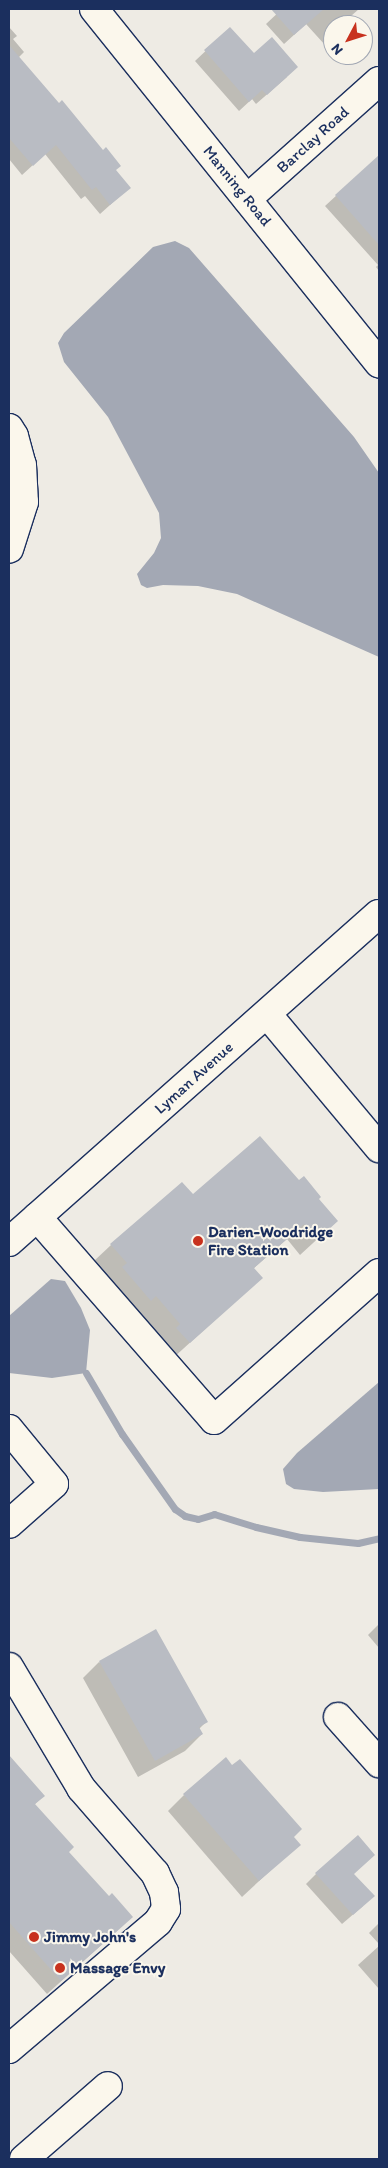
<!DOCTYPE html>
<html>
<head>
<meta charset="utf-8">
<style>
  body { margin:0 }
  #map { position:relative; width:388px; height:2168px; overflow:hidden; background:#eeebe4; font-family:Itim,sans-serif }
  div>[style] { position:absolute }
  .water>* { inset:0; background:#a3a8b4 }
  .shadow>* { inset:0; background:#0003 }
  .stream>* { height:7px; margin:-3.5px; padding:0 3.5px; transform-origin:3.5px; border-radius:3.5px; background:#a3a8b4 }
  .building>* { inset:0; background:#b9bcc3 }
  .roads { filter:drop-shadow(1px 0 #1b2f5e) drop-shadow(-1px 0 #1b2f5e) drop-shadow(0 1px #1b2f5e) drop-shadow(0 -1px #1b2f5e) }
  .minor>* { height:28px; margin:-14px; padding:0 14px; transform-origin:14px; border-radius:14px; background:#fbf7ec }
  .dots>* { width:14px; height:14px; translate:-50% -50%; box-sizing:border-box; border:2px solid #fbf7ec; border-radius:50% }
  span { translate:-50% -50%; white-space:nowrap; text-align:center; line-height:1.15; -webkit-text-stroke:4px #fbf7ec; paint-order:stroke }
  .street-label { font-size:16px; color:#1b2f5e }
  .poi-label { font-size:16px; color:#1b2f5e; font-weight:700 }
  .left { translate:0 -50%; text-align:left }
  .frame { position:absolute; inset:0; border:10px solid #1b2f5e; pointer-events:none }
  .north { position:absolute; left:323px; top:15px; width:50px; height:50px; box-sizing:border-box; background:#fbf7ec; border:1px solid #a1a7b3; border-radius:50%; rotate:230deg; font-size:14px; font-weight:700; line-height:20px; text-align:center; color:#1b2f5e }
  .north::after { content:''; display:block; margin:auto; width:18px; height:22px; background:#c8321e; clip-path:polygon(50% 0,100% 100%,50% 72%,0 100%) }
</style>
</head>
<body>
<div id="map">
  <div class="water">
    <i style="clip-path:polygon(175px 241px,189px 248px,354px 437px,379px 473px,379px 657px,237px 594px,198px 586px,163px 585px,147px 588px,141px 585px,137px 574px,154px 553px,161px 538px,159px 513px,108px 417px,64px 362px,58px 343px,64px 333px,153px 247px)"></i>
    <i style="clip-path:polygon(51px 1279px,65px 1281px,81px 1308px,90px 1330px,86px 1373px,52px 1378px,9px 1373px,9px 1316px)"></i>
    <i style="clip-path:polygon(379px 1382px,379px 1489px,323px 1492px,294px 1489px,286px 1484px,283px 1469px,297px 1453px)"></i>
  </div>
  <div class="shadow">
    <i style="clip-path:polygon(282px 9px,359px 9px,351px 16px,353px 18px,346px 25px,333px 25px,333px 37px,325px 45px,306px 24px,284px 44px,266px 24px)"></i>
    <i style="clip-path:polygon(9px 27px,17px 36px,13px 39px,24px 52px,18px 58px,129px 188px,100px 214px,85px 196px,81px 199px,45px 154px,22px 175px,9px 159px)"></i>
    <i style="clip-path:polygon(230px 28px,254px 55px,287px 77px,256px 104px,252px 99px,239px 111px,195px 61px)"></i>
    <i style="clip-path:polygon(377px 158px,379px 161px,379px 193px,372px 200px,379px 208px,379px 271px,376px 267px,378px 265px,325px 206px)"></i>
    <i style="clip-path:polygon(298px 1182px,337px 1221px,300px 1255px,287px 1239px,253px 1269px,261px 1278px,172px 1359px,161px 1345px,164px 1342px,139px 1312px,133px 1317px,106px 1285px,111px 1280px,94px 1261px,111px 1245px,193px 1196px)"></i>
    <i style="clip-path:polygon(379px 1624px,379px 1648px,368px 1635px)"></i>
    <i style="clip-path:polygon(99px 1662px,207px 1721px,199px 1729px,202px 1734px,185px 1751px,138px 1777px,83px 1678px)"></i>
    <i style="clip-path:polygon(9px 1757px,43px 1796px,34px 1805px,68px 1852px,118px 1930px,47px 1994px,9px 1951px)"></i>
    <i style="clip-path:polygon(184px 1795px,299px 1844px,242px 1897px,168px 1811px)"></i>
    <i style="clip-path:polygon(316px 1874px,353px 1874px,363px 1906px,342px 1924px,306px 1884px)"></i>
    <i style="clip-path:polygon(379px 1923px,379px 1944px,369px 1933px)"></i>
    <i style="clip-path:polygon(379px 1946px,379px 1989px,358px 1965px)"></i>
  </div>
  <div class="stream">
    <i style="left:86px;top:1373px;width:71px;rotate:59.5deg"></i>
    <i style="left:122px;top:1434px;width:92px;rotate:54.8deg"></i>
    <i style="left:175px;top:1509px;width:12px;rotate:35deg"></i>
    <i style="left:185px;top:1516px;width:13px;rotate:13deg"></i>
    <i style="left:198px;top:1519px;width:17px;rotate:-17deg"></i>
    <i style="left:214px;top:1514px;width:44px;rotate:17.2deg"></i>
    <i style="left:256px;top:1527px;width:45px;rotate:12.8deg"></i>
    <i style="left:300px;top:1537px;width:58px;rotate:5.9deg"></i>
    <i style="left:358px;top:1543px;width:22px;rotate:-13deg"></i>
  </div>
  <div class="building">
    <i style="clip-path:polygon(271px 9px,324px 9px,294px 35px)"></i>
    <i style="clip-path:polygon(230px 27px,254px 53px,272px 37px,298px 67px,267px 95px,262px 90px,249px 102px,204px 50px)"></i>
    <i style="clip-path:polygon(9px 45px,59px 103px,62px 100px,103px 150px,106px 147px,121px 166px,116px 170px,131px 188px,110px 205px,96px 187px,92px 190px,56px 145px,33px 166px,9px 138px)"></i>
    <i style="clip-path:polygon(379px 155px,379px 245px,335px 195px)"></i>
    <i style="clip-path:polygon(260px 1136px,299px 1180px,304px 1176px,321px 1197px,319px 1199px,338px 1221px,318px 1239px,304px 1224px,254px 1268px,263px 1278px,190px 1343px,176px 1328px,180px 1324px,156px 1296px,151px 1301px,122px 1267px,127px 1263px,110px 1244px,182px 1182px,193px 1194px)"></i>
    <i style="clip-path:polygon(156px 1629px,208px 1722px,199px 1727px,203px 1734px,155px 1761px,99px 1661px)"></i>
    <i style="clip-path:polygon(9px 1755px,45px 1796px,35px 1804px,74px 1847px,69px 1852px,109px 1896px,112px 1893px,133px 1917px,61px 1981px,9px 1922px)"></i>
    <i style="clip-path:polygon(226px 1757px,232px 1765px,240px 1759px,302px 1829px,294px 1837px,301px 1845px,259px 1881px,183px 1794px)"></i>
    <i style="clip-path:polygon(358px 1835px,375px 1855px,354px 1874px,375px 1896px,353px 1915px,315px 1873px)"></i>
  </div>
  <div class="roads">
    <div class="minor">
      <i style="left:94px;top:9px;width:455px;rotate:51.2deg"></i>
      <i style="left:247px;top:199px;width:177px;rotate:-41.8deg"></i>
      <i style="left:9px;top:428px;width:9px;rotate:58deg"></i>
      <i style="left:14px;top:436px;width:30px;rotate:75deg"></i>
      <i style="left:22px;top:465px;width:37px;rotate:87deg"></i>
      <i style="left:24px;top:502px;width:49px;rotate:107.7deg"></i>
      <i style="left:267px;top:1014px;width:175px;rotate:50.1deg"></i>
      <i style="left:37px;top:1217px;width:269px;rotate:48.9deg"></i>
      <i style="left:214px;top:1420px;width:221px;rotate:-41.7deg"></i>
      <i style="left:9px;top:1242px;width:494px;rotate:-41.6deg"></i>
      <i style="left:9px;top:1429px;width:71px;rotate:50.7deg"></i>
      <i style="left:54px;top:1484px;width:60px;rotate:138.4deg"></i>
      <i style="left:9px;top:1667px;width:141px;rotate:59.2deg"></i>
      <i style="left:81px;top:1788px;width:113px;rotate:49deg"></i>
      <i style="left:155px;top:1873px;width:21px;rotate:65deg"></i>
      <i style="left:164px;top:1892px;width:17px;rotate:83deg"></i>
      <i style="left:166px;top:1909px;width:15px;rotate:122deg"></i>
      <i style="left:158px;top:1922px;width:196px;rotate:139.6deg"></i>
      <i style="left:338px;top:1717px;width:62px;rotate:48.3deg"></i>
      <i style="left:24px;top:2159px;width:111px;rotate:-41deg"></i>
    </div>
  </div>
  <div class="dots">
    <i style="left:198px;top:1241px;background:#c8321e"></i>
    <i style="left:34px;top:1937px;background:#c8321e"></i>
    <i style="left:60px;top:1968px;background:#c8321e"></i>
  </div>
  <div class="street-label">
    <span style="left:313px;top:140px;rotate:-42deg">Barclay Road</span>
    <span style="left:237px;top:186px;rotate:51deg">Manning Road</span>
    <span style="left:194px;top:1078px;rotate:-42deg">Lyman Avenue</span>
  </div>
  <div class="poi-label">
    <span class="left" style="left:208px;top:1241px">Darien-Woodridge<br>Fire Station</span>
    <span class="left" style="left:44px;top:1937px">Jimmy John's</span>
    <span class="left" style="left:70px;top:1968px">Massage Envy</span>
  </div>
  <div class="frame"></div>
  <div class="north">N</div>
</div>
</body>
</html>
